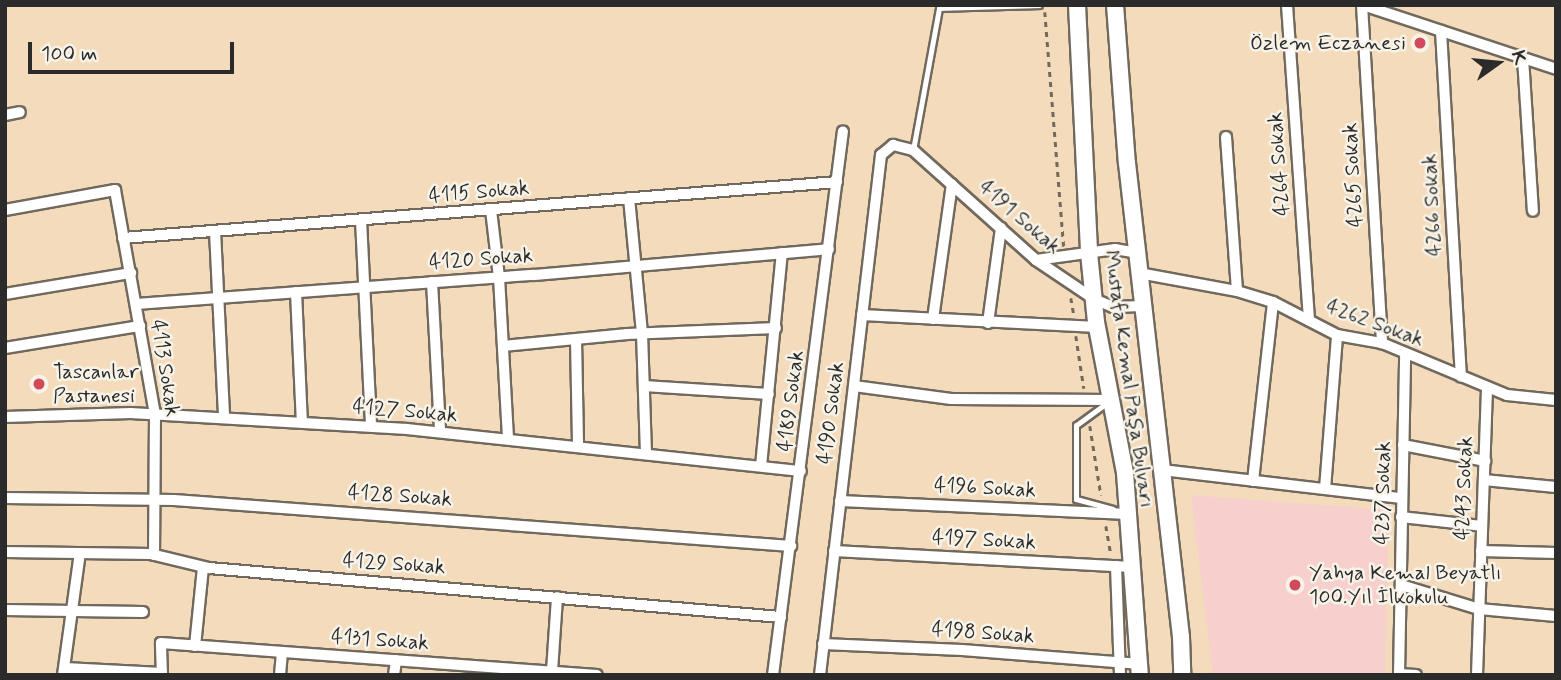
<!DOCTYPE html>
<html>
<head>
<meta charset="utf-8">
<style>
  body { margin:0 }
  #map { position:relative; width:1561px; height:680px; overflow:hidden; background:#f3dbbb; font-family:Mynerve,sans-serif }
  div>[style] { position:absolute }
  .built>* { inset:0; background:#f7d0ce }
  .path>* { height:2.5px; margin-top:-1.25px; transform-origin:0; background:repeating-linear-gradient(90deg,#71695d 0 5px,transparent 0 10px) }
  .roads { filter:drop-shadow(2px 0 #71695d) drop-shadow(-2px 0 #71695d) drop-shadow(0 2px #71695d) drop-shadow(0 -2px #71695d) }
  .service>* { height:5px; margin:-2.5px; padding:0 2.5px; transform-origin:2.5px; border-radius:2.5px; background:#fff }
  .minor>* { height:10px; margin:-5px; padding:0 5px; transform-origin:5px; border-radius:5px; background:#fff }
  .secondary>* { height:16px; margin:-8px; padding:0 8px; transform-origin:8px; border-radius:8px; background:#fff }
  .dots>* { width:19px; height:19px; translate:-50% -50%; box-sizing:border-box; border:4px solid #f7f3e8; border-radius:50% }
  span { translate:-50% -50%; white-space:nowrap; text-align:center; line-height:1.15; -webkit-text-stroke:5px #f7f3e8; paint-order:stroke }
  .poi-label { font-size:21px; color:#2b2b2b }
  .right { translate:-100% -50%; text-align:right }
  .left { translate:0 -50%; text-align:left }
  .street-label { font-size:21px; color:#2b2b2b }
  .frame { position:absolute; inset:0; border:7px solid #2b2b2b; pointer-events:none }
  .north { position:absolute; left:1463px; top:28px; width:70px; height:70px; -webkit-text-stroke:5px #f7f3e8; paint-order:stroke; rotate:75deg; font-size:19px; font-weight:700; line-height:28px; text-align:center; color:#2b2b2b }
  .north::after { content:''; display:block; margin:auto; width:24px; height:32px; background:#2b2b2b; clip-path:polygon(50% 0,100% 100%,50% 72%,0 100%) }
  .scale { position:absolute; left:28px; top:42px; width:206px; height:32px; box-sizing:border-box; border:4px solid #2b2b2b; border-top:0; padding-left:9px; font-size:21px; line-height:24px; white-space:nowrap; color:#2b2b2b; -webkit-text-stroke:5px #f7f3e8; paint-order:stroke }
</style>
</head>
<body>
<div id="map">
  <div class="built">
    <i style="clip-path:polygon(1191px 495px,1389px 510px,1385px 675px,1213px 675px)"></i>
  </div>
  <div class="path">
    <i style="left:1045px;top:12px;width:235px;rotate:85.4deg"></i>
    <i style="left:1071px;top:298px;width:17px;rotate:80deg"></i>
    <i style="left:1076px;top:336px;width:53px;rotate:81.3deg"></i>
    <i style="left:1090px;top:426px;width:70px;rotate:80.9deg"></i>
    <i style="left:1106px;top:526px;width:28px;rotate:80deg"></i>
  </div>
  <div class="roads">
    <div class="service">
      <i style="left:913px;top:150px;width:144px;rotate:-79.6deg"></i>
      <i style="left:939px;top:8px;width:100px;rotate:-1.7deg"></i>
      <i style="left:1108px;top:402px;width:39px;rotate:144deg"></i>
      <i style="left:1076px;top:425px;width:74px;rotate:90deg"></i>
      <i style="left:1076px;top:499px;width:38px;rotate:15deg"></i>
    </div>
    <div class="minor">
      <i style="left:1287px;top:5px;width:316px;rotate:86deg"></i>
      <i style="left:1362px;top:5px;width:339px;rotate:86.6deg"></i>
      <i style="left:1363px;top:5px;width:203px;rotate:18.3deg"></i>
      <i style="left:1441px;top:31px;width:346px;rotate:86.7deg"></i>
      <i style="left:1523px;top:58px;width:153px;rotate:86.3deg"></i>
      <i style="left:5px;top:115px;width:15px;rotate:-11deg"></i>
      <i style="left:1226px;top:137px;width:154px;rotate:85.9deg"></i>
      <i style="left:629px;top:198px;width:136px;rotate:84.5deg"></i>
      <i style="left:642px;top:333px;width:121px;rotate:88.1deg"></i>
      <i style="left:5px;top:210px;width:112px;rotate:-10.3deg"></i>
      <i style="left:115px;top:190px;width:228px;rotate:79.9deg"></i>
      <i style="left:155px;top:414px;width:141px;rotate:90.4deg"></i>
      <i style="left:491px;top:210px;width:67px;rotate:83.2deg"></i>
      <i style="left:499px;top:277px;width:162px;rotate:86.8deg"></i>
      <i style="left:361px;top:220px;width:206px;rotate:87.2deg"></i>
      <i style="left:215px;top:231px;width:187px;rotate:87.2deg"></i>
      <i style="left:123px;top:238px;width:716px;rotate:-4.48deg"></i>
      <i style="left:1036px;top:260px;width:80px;rotate:-7.9deg"></i>
      <i style="left:1115px;top:249px;width:22px;rotate:10deg"></i>
      <i style="left:1139px;top:273px;width:100px;rotate:10.4deg"></i>
      <i style="left:1237px;top:291px;width:38px;rotate:17deg"></i>
      <i style="left:1273px;top:302px;width:72px;rotate:27.3deg"></i>
      <i style="left:1337px;top:335px;width:46px;rotate:10.1deg"></i>
      <i style="left:1382px;top:343px;width:135px;rotate:22.6deg"></i>
      <i style="left:1507px;top:395px;width:49px;rotate:5.8deg"></i>
      <i style="left:432px;top:282px;width:150px;rotate:86.9deg"></i>
      <i style="left:296px;top:292px;width:130px;rotate:87.4deg"></i>
      <i style="left:5px;top:294px;width:128px;rotate:-9.5deg"></i>
      <i style="left:136px;top:304px;width:399px;rotate:-4.2deg"></i>
      <i style="left:534px;top:275px;width:296px;rotate:-5deg"></i>
      <i style="left:862px;top:315px;width:235px;rotate:2.9deg"></i>
      <i style="left:933px;top:319px;width:136px;rotate:-82deg"></i>
      <i style="left:988px;top:323px;width:96px;rotate:-82.2deg"></i>
      <i style="left:576px;top:339px;width:108px;rotate:88.9deg"></i>
      <i style="left:503px;top:346px;width:125px;rotate:-5.5deg"></i>
      <i style="left:627px;top:334px;width:149px;rotate:-2.3deg"></i>
      <i style="left:5px;top:348px;width:137px;rotate:-9.3deg"></i>
      <i style="left:644px;top:386px;width:125px;rotate:3.7deg"></i>
      <i style="left:854px;top:386px;width:98px;rotate:7.6deg"></i>
      <i style="left:951px;top:399px;width:160px;rotate:0.4deg"></i>
      <i style="left:5px;top:417px;width:126px;rotate:-1.8deg"></i>
      <i style="left:131px;top:413px;width:276px;rotate:3.3deg"></i>
      <i style="left:407px;top:429px;width:396px;rotate:6.1deg"></i>
      <i style="left:1403px;top:445px;width:84px;rotate:11deg"></i>
      <i style="left:761px;top:466px;width:214px;rotate:-84.4deg"></i>
      <i style="left:1162px;top:470px;width:241px;rotate:6.7deg"></i>
      <i style="left:1484px;top:480px;width:72px;rotate:5.6deg"></i>
      <i style="left:1253px;top:481px;width:180px;rotate:-83.6deg"></i>
      <i style="left:1325px;top:489px;width:154px;rotate:-85.5deg"></i>
      <i style="left:5px;top:498px;width:169px;rotate:0.7deg"></i>
      <i style="left:174px;top:500px;width:619px;rotate:4.26deg"></i>
      <i style="left:840px;top:501px;width:288px;rotate:2.6deg"></i>
      <i style="left:1401px;top:517px;width:81px;rotate:6.3deg"></i>
      <i style="left:834px;top:551px;width:298px;rotate:3.1deg"></i>
      <i style="left:1481px;top:551px;width:75px;rotate:1.5deg"></i>
      <i style="left:5px;top:552px;width:146px;rotate:0.8deg"></i>
      <i style="left:151px;top:554px;width:60px;rotate:13.6deg"></i>
      <i style="left:209px;top:568px;width:574px;rotate:4.9deg"></i>
      <i style="left:1116px;top:566px;width:109px;rotate:87.9deg"></i>
      <i style="left:1401px;top:585px;width:82px;rotate:17.1deg"></i>
      <i style="left:1479px;top:609px;width:77px;rotate:5.2deg"></i>
      <i style="left:5px;top:610px;width:138px;rotate:0.8deg"></i>
      <i style="left:823px;top:644px;width:139px;rotate:2.5deg"></i>
      <i style="left:962px;top:650px;width:179px;rotate:4.5deg"></i>
      <i style="left:195px;top:646px;width:79px;rotate:-84.2deg"></i>
      <i style="left:65px;top:668px;width:97px;rotate:3deg"></i>
      <i style="left:552px;top:671px;width:74px;rotate:-86.1deg"></i>
      <i style="left:1399px;top:674px;width:17px;rotate:3deg"></i>
      <i style="left:63px;top:675px;width:123px;rotate:-82.1deg"></i>
      <i style="left:162px;top:675px;width:32px;rotate:-92deg"></i>
      <i style="left:161px;top:643px;width:437px;rotate:4.2deg"></i>
      <i style="left:280px;top:675px;width:23px;rotate:-85deg"></i>
      <i style="left:394px;top:675px;width:15px;rotate:-82deg"></i>
      <i style="left:773px;top:675px;width:548px;rotate:-82.67deg"></i>
      <i style="left:820px;top:675px;width:524px;rotate:-83.31deg"></i>
      <i style="left:881px;top:155px;width:16px;rotate:-40deg"></i>
      <i style="left:893px;top:145px;width:21px;rotate:14deg"></i>
      <i style="left:913px;top:150px;width:165px;rotate:41.8deg"></i>
      <i style="left:1036px;top:260px;width:70px;rotate:33.9deg"></i>
      <i style="left:1094px;top:299px;width:21px;rotate:23deg"></i>
      <i style="left:1113px;top:307px;width:30px;rotate:-2deg"></i>
      <i style="left:1399px;top:675px;width:321px;rotate:-88.9deg"></i>
      <i style="left:1477px;top:675px;width:288px;rotate:-88deg"></i>
    </div>
    <div class="secondary">
      <i style="left:1077px;top:5px;width:248px;rotate:87.2deg"></i>
      <i style="left:1089px;top:253px;width:69px;rotate:84.2deg"></i>
      <i style="left:1096px;top:322px;width:154px;rotate:79.1deg"></i>
      <i style="left:1125px;top:473px;width:203px;rotate:85.8deg"></i>
      <i style="left:1115px;top:5px;width:158px;rotate:85.7deg"></i>
      <i style="left:1127px;top:163px;width:477px;rotate:83.5deg"></i>
      <i style="left:1181px;top:637px;width:38px;rotate:88deg"></i>
    </div>
  </div>
  <div class="dots">
    <i style="left:1420px;top:43px;background:#d1495b"></i>
    <i style="left:39px;top:384px;background:#d1495b"></i>
    <i style="left:1295px;top:585px;background:#d1495b"></i>
  </div>
  <div class="poi-label">
    <span class="right" style="left:1406px;top:43px">Özlem Eczanesi</span>
    <span class="left" style="left:53px;top:384px">Tascanlar<br>Pastanesi</span>
    <span class="left" style="left:1309px;top:585px">Yahya Kemal Beyatlı<br>100.Yıl İlkokulu</span>
  </div>
  <div class="street-label">
    <span style="left:1279px;top:164px;rotate:-94deg">4264 Sokak</span>
    <span style="left:1353px;top:175px;rotate:-93deg">4265 Sokak</span>
    <span style="left:479px;top:192px;rotate:-5deg">4115 Sokak</span>
    <span style="left:1432px;top:205px;rotate:-93deg">4266 Sokak</span>
    <span style="left:1020px;top:217px;rotate:41deg">4191 Sokak</span>
    <span style="left:481px;top:259px;rotate:-4deg">4120 Sokak</span>
    <span style="left:1375px;top:323px;rotate:20deg">4262 Sokak</span>
    <span style="left:165px;top:368px;rotate:81deg">4113 Sokak</span>
    <span style="left:1129px;top:379px;rotate:82deg">Mustafa Kemal Paşa Bulvarı</span>
    <span style="left:791px;top:401px;rotate:-83deg">4189 Sokak</span>
    <span style="left:405px;top:411px;rotate:5deg">4127 Sokak</span>
    <span style="left:831px;top:413px;rotate:-83deg">4190 Sokak</span>
    <span style="left:985px;top:488px;rotate:3deg">4196 Sokak</span>
    <span style="left:1464px;top:488px;rotate:-88deg">4243 Sokak</span>
    <span style="left:1383px;top:493px;rotate:-89deg">4237 Sokak</span>
    <span style="left:400px;top:496px;rotate:4deg">4128 Sokak</span>
    <span style="left:984px;top:540px;rotate:3deg">4197 Sokak</span>
    <span style="left:394px;top:564px;rotate:4deg">4129 Sokak</span>
    <span style="left:983px;top:633px;rotate:4deg">4198 Sokak</span>
    <span style="left:380px;top:640px;rotate:4deg">4131 Sokak</span>
  </div>
  <div class="frame"></div>
  <div class="north">K</div>
  <div class="scale">100 m</div>
</div>
</body>
</html>
